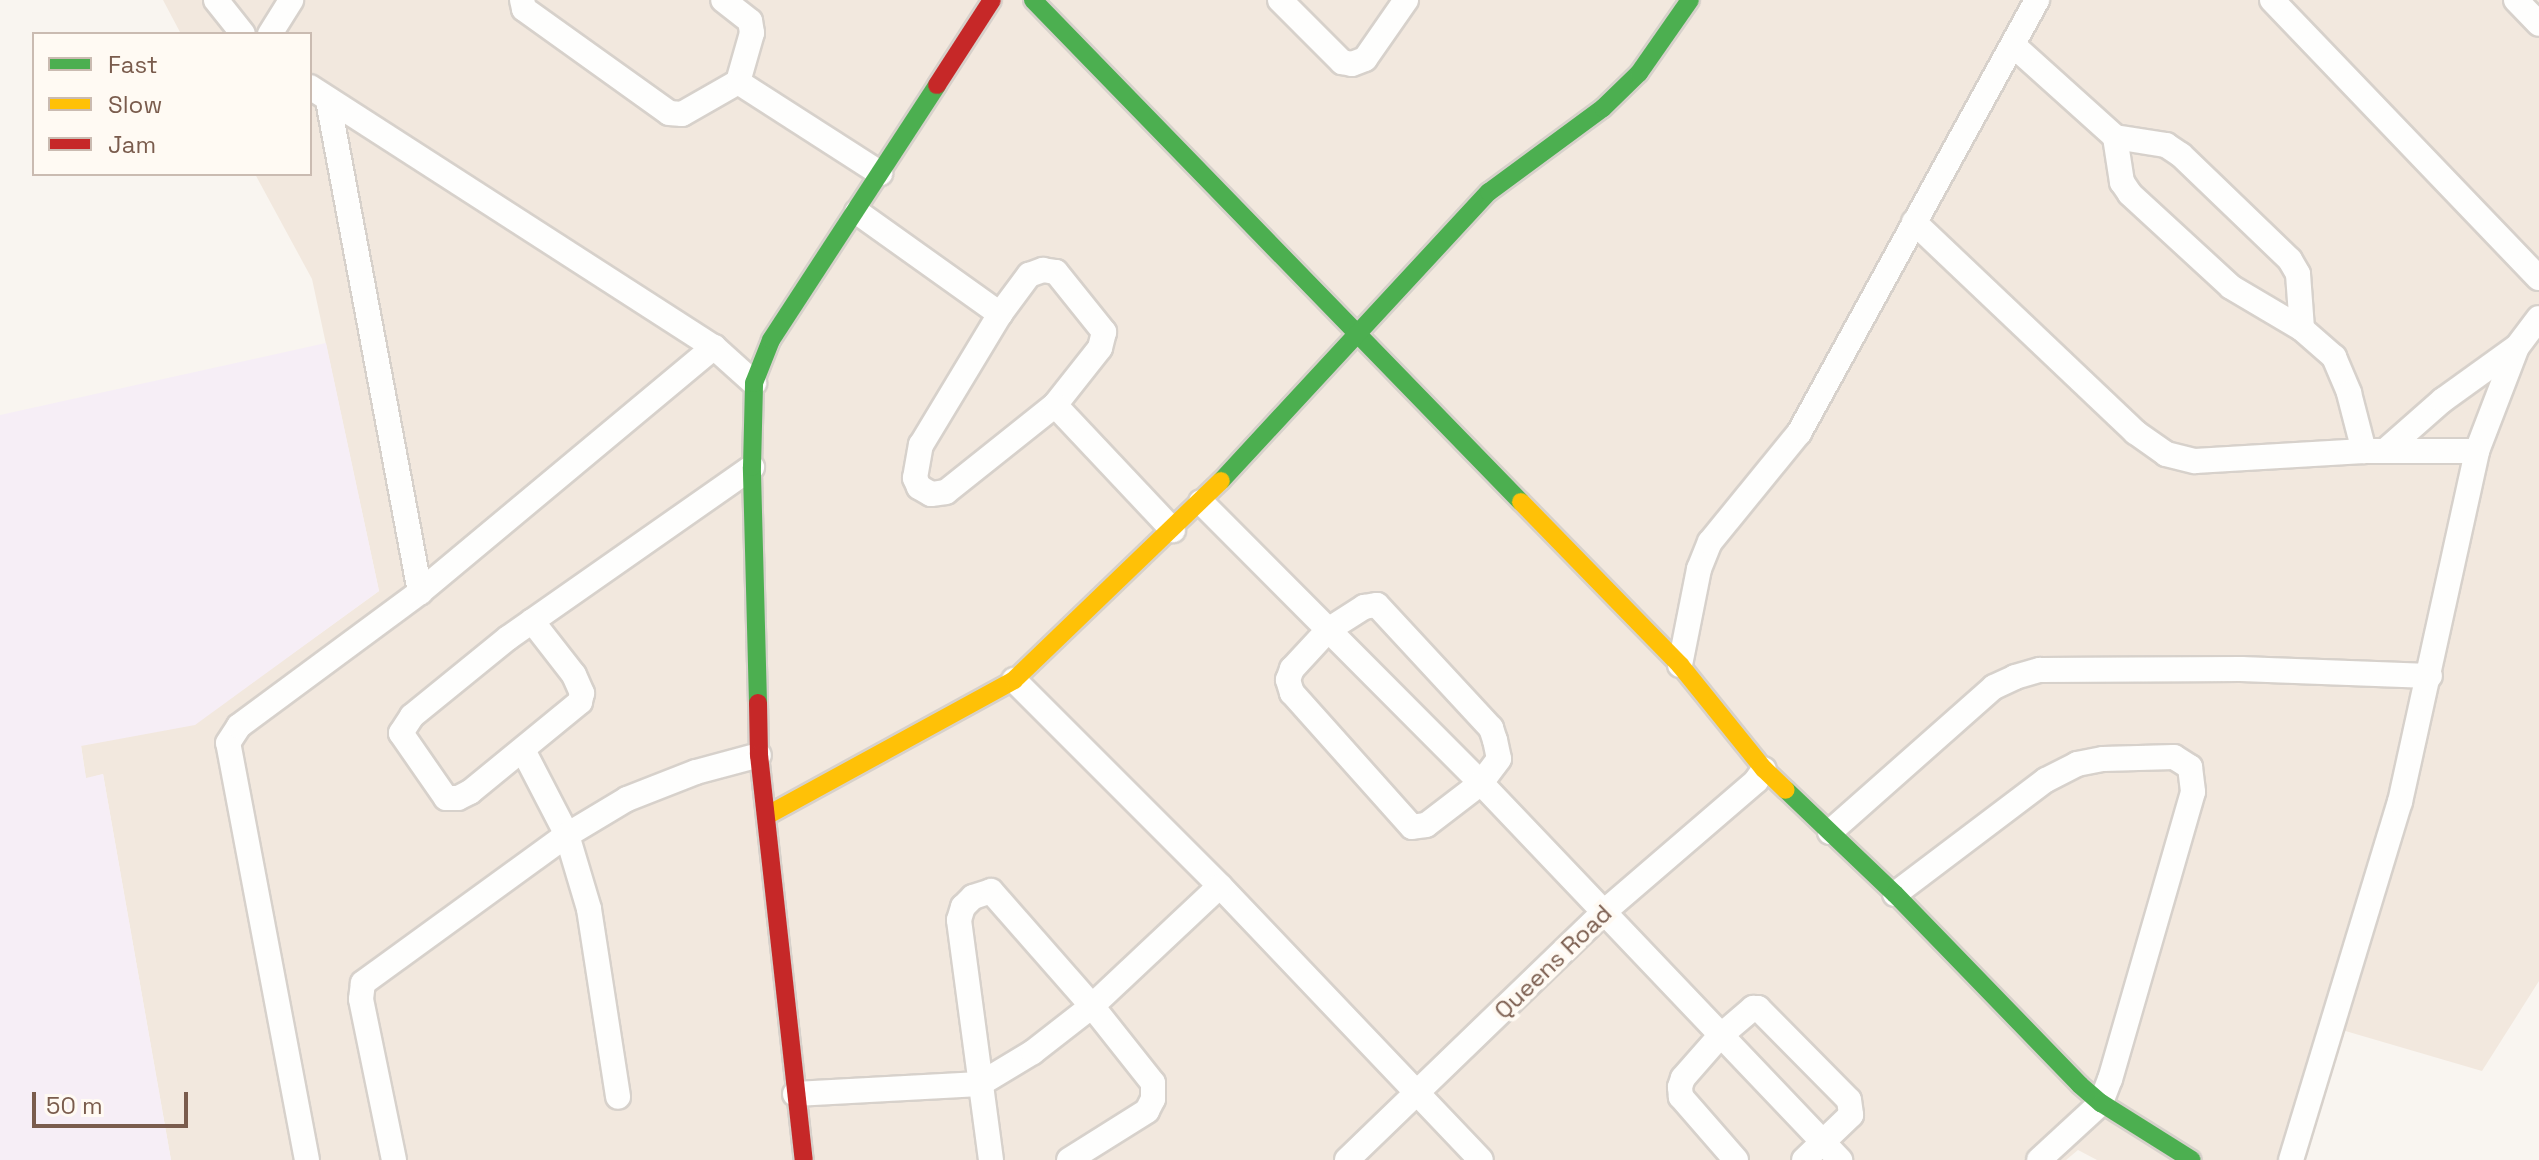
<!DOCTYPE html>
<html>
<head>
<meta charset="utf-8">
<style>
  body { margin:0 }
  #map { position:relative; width:2539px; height:1160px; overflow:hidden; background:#f9f5f0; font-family:"Space Grotesk",sans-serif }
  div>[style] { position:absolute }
  .residential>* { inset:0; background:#f2e8de }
  .education>* { inset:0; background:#f6eef6 }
  .roads { filter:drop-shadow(2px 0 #d7d1cb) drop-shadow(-2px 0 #d7d1cb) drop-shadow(0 2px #d7d1cb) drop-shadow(0 -2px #d7d1cb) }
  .street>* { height:24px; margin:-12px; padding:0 12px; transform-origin:12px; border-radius:12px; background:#fefefd }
  .fast>* { height:18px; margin:-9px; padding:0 9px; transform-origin:9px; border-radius:9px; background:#4caf50 }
  .slow>* { height:18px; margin:-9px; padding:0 9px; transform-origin:9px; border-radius:9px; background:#ffc107 }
  .jam>* { height:18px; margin:-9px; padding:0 9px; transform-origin:9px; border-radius:9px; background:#c62828 }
  span { translate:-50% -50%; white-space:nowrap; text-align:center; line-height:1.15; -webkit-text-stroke:8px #fffaf3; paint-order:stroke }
  .street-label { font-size:24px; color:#7a5c4d }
  .legend { position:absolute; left:32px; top:32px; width:280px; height:144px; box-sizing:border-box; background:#fffaf3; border:2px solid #cabbb1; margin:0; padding:10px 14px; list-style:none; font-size:24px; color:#7a5c4d }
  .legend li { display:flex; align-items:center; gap:16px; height:40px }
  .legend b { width:40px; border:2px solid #cabbb1 }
  .scale { position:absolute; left:32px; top:1092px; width:156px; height:36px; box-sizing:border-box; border:4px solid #7a5c4d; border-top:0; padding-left:10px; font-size:24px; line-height:28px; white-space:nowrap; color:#7a5c4d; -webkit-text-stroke:6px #fffaf3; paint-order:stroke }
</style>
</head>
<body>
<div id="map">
  <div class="residential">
    <i style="clip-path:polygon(163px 0,2539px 0,2539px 981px,2482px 1071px,2342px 1030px,2300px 1160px,2097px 1160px,2078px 1150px,2066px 1160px,171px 1160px,103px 774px,86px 779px,81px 745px,195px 724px,379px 591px,312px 279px,255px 174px,310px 174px,310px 34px,181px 34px)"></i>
  </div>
  <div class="education">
    <i style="clip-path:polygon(326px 343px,379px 591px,195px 725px,81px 746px,86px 778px,103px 774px,171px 1160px,0 1160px,0 415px)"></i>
  </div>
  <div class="roads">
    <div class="street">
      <i style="left:216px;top:0;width:43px;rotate:51.5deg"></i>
      <i style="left:522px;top:0;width:9px;rotate:77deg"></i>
      <i style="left:524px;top:9px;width:178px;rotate:35.6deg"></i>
      <i style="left:669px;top:113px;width:13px;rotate:4deg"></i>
      <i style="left:682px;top:114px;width:64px;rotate:-29.7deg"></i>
      <i style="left:738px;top:82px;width:51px;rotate:-74.1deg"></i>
      <i style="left:752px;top:33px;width:12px;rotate:-99deg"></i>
      <i style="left:750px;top:21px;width:34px;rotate:-142deg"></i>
      <i style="left:1280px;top:0;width:88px;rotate:45deg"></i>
      <i style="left:1342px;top:62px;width:10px;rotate:11deg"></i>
      <i style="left:1352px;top:64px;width:14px;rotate:-21deg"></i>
      <i style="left:1365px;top:59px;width:72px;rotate:-55.2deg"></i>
      <i style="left:2272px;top:0;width:385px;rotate:46.2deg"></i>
      <i style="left:2516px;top:0;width:33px;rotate:46deg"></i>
      <i style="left:270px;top:34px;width:40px;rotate:-58deg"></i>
      <i style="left:2013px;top:45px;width:137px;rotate:42deg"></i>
      <i style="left:2115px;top:137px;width:52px;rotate:8.9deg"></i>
      <i style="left:2166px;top:145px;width:18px;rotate:34deg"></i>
      <i style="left:2181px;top:155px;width:151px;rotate:43.9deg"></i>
      <i style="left:2290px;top:260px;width:16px;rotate:60deg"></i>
      <i style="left:2298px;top:274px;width:55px;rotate:85.8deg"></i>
      <i style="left:738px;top:82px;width:169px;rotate:32.7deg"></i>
      <i style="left:310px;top:87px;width:480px;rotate:32.8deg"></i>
      <i style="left:714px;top:347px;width:54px;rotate:42deg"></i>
      <i style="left:328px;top:100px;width:501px;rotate:79.41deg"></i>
      <i style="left:2115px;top:137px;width:46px;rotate:81.2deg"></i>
      <i style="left:2122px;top:182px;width:14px;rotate:56deg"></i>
      <i style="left:2130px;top:194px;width:137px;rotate:42.6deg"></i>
      <i style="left:2231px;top:287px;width:82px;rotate:30.6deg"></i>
      <i style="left:2302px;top:329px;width:43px;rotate:41.2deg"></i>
      <i style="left:2334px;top:357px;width:39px;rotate:67deg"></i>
      <i style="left:2349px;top:393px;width:60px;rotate:75.5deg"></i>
      <i style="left:857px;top:212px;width:176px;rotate:35.5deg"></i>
      <i style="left:1914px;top:222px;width:305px;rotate:43.5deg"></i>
      <i style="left:2135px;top:432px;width:38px;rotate:35deg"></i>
      <i style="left:2166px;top:454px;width:30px;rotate:14deg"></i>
      <i style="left:2195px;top:461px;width:169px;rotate:-3.4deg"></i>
      <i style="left:2364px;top:451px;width:113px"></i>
      <i style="left:1043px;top:270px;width:13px;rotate:9deg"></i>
      <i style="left:1056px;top:272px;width:77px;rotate:51.3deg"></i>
      <i style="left:1104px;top:332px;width:16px;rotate:104deg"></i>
      <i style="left:1100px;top:348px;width:73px;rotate:128.3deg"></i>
      <i style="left:1055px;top:405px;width:139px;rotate:141.4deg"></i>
      <i style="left:946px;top:492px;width:15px;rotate:172deg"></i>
      <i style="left:931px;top:494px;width:14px;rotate:-150deg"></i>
      <i style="left:919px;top:487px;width:10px;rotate:-114deg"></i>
      <i style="left:915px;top:478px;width:34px;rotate:-80deg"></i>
      <i style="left:921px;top:445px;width:153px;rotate:-58.9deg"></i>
      <i style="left:1000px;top:314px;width:49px;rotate:-53.4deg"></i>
      <i style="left:1029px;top:275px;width:15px;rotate:-20deg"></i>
      <i style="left:1055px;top:405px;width:172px;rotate:46.7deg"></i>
      <i style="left:2386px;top:450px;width:76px;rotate:-41.3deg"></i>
      <i style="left:2443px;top:400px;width:89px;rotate:-35.8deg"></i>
      <i style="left:1201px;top:502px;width:397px;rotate:45.1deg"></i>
      <i style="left:1481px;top:783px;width:521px;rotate:46.4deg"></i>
      <i style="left:1377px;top:605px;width:168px;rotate:47.2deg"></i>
      <i style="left:1491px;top:728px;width:13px;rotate:72deg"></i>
      <i style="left:1495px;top:740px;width:19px;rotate:78deg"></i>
      <i style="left:1499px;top:759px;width:30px;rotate:127deg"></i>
      <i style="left:1481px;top:783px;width:69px;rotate:142.6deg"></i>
      <i style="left:1426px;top:825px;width:14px;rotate:172deg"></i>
      <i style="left:1412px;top:827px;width:180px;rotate:-131.8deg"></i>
      <i style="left:1292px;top:693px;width:14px;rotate:-107deg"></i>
      <i style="left:1288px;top:680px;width:12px;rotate:-70deg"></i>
      <i style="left:1292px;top:669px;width:53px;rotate:-47.3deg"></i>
      <i style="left:1328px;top:630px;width:43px;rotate:-32.6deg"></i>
      <i style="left:1364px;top:607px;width:13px;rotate:-9deg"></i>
      <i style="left:532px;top:621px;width:68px;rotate:52.1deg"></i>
      <i style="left:574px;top:675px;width:20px;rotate:66deg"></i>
      <i style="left:582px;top:693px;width:9px;rotate:103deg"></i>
      <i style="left:580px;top:702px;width:142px;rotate:140.7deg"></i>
      <i style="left:470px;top:792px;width:13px;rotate:153deg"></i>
      <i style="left:458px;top:798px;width:12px;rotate:180deg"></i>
      <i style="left:446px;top:798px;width:79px;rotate:-124.7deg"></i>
      <i style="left:401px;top:733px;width:20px;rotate:-57deg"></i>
      <i style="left:412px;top:716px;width:124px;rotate:-39.1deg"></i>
      <i style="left:508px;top:638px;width:298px;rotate:-35deg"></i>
      <i style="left:1680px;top:665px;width:98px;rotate:-78.8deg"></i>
      <i style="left:1699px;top:569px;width:29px;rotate:-68deg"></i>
      <i style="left:1710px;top:542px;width:141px;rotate:-50.8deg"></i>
      <i style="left:1799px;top:433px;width:494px;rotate:-61.2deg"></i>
      <i style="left:1014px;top:680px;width:291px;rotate:45deg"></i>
      <i style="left:1220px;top:886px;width:378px;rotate:46.4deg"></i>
      <i style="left:523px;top:750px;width:96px;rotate:62.6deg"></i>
      <i style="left:567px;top:835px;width:77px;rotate:73.4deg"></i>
      <i style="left:589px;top:909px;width:190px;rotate:81.2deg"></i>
      <i style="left:1830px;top:832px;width:219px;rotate:-41.5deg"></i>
      <i style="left:1994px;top:687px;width:23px;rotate:-25deg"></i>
      <i style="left:2015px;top:677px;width:26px;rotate:-16deg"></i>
      <i style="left:2040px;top:670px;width:201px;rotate:-0.3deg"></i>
      <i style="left:2241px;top:669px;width:189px;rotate:2.1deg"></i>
      <i style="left:1895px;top:894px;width:189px;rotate:-37.1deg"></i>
      <i style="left:2046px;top:780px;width:35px;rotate:-27deg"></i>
      <i style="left:2077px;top:764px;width:26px;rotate:-11deg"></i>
      <i style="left:2103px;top:759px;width:71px;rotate:-1.6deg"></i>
      <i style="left:2174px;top:757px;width:19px;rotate:32deg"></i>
      <i style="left:2190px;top:767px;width:25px;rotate:83deg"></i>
      <i style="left:2193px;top:792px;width:299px;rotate:106.1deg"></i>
      <i style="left:2110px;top:1079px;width:26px;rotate:111deg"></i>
      <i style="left:2101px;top:1103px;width:84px;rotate:137.4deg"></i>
      <i style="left:795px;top:1094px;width:185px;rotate:-3.1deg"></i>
      <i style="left:980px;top:1084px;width:62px;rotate:-31.1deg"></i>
      <i style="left:1033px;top:1052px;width:75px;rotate:-37.9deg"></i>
      <i style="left:1092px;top:1006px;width:175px;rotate:-43.2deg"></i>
      <i style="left:307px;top:1160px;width:424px;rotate:-100.7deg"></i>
      <i style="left:228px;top:743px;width:20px;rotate:-57deg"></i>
      <i style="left:239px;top:726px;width:225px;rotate:-36.5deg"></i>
      <i style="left:420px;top:592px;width:383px;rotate:-39.8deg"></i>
      <i style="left:394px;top:1160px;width:164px;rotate:-101.6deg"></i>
      <i style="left:361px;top:999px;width:16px;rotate:-83deg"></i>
      <i style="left:363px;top:983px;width:252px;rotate:-36deg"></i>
      <i style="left:567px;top:835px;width:70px;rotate:-31deg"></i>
      <i style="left:627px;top:799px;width:74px;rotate:-21.4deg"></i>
      <i style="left:696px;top:772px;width:65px;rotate:-15.1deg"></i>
      <i style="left:991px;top:1160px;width:242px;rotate:-97.6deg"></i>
      <i style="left:959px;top:920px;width:14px;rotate:-73deg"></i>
      <i style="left:963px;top:907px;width:14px;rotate:-45deg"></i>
      <i style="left:973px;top:897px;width:19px;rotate:-18deg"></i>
      <i style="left:991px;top:891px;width:153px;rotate:48.7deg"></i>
      <i style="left:1092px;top:1006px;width:98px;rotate:51.6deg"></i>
      <i style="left:1153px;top:1083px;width:16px;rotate:90deg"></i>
      <i style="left:1153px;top:1099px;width:13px;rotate:117deg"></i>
      <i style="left:1147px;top:1111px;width:92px;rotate:147.9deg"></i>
      <i style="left:1347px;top:1160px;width:359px;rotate:-44deg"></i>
      <i style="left:1605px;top:911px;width:199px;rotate:-40.7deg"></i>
      <i style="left:1756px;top:781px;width:14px;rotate:-56deg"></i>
      <i style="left:1736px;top:1160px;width:84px;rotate:-131.1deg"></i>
      <i style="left:1681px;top:1097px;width:10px;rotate:-96deg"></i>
      <i style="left:1680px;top:1087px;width:9px;rotate:-72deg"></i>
      <i style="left:1683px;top:1078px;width:55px;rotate:-48.7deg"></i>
      <i style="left:1719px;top:1037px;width:45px;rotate:-40.5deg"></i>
      <i style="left:1753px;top:1008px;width:5px"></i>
      <i style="left:1758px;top:1008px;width:129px;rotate:45.3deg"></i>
      <i style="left:1849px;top:1100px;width:15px;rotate:82deg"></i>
      <i style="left:1851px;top:1115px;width:65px;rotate:136.2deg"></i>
      <i style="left:2291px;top:1160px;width:374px;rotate:-73.1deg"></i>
      <i style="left:2400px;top:802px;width:359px;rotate:-77.6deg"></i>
      <i style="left:2477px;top:451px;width:111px;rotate:-69deg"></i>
      <i style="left:2517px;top:347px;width:36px;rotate:-53deg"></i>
    </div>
    <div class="fast">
      <i style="left:1033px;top:0;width:700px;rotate:45.81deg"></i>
      <i style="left:1221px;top:481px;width:394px;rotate:-47.2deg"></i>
      <i style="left:1489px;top:192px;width:142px;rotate:-36.4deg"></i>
      <i style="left:1603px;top:108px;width:50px;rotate:-44.2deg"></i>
      <i style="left:1639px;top:73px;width:89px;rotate:-55.1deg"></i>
      <i style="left:758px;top:703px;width:236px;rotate:-91.5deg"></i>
      <i style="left:752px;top:467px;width:84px;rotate:-88.6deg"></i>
      <i style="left:754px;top:383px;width:46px;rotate:-68.4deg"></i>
      <i style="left:771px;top:340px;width:304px;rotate:-56.9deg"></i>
      <i style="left:1786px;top:790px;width:151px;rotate:43.7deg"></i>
      <i style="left:1895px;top:894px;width:266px;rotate:45.9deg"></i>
      <i style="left:2080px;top:1085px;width:28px;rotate:41deg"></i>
      <i style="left:2101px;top:1103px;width:107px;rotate:32.1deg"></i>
    </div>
    <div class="slow">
      <i style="left:1521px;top:502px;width:228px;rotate:45.7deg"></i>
      <i style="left:1680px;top:665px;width:134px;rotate:51.1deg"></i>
      <i style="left:1764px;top:769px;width:30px;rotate:44deg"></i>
      <i style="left:766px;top:816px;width:283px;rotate:-28.7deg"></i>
      <i style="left:1014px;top:680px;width:287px;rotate:-43.9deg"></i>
    </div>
    <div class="jam">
      <i style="left:937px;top:85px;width:101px;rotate:-57.1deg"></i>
      <i style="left:758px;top:703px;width:52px;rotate:88.9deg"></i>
      <i style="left:759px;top:755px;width:407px;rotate:83.7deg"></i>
    </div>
  </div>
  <div class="street-label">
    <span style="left:1553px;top:962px;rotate:-44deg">Queens Road</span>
  </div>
  <ul class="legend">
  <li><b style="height:10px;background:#4caf50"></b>Fast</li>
  <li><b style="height:10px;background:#ffc107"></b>Slow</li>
  <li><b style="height:10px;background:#c62828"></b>Jam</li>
  </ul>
  <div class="scale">50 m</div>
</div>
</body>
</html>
